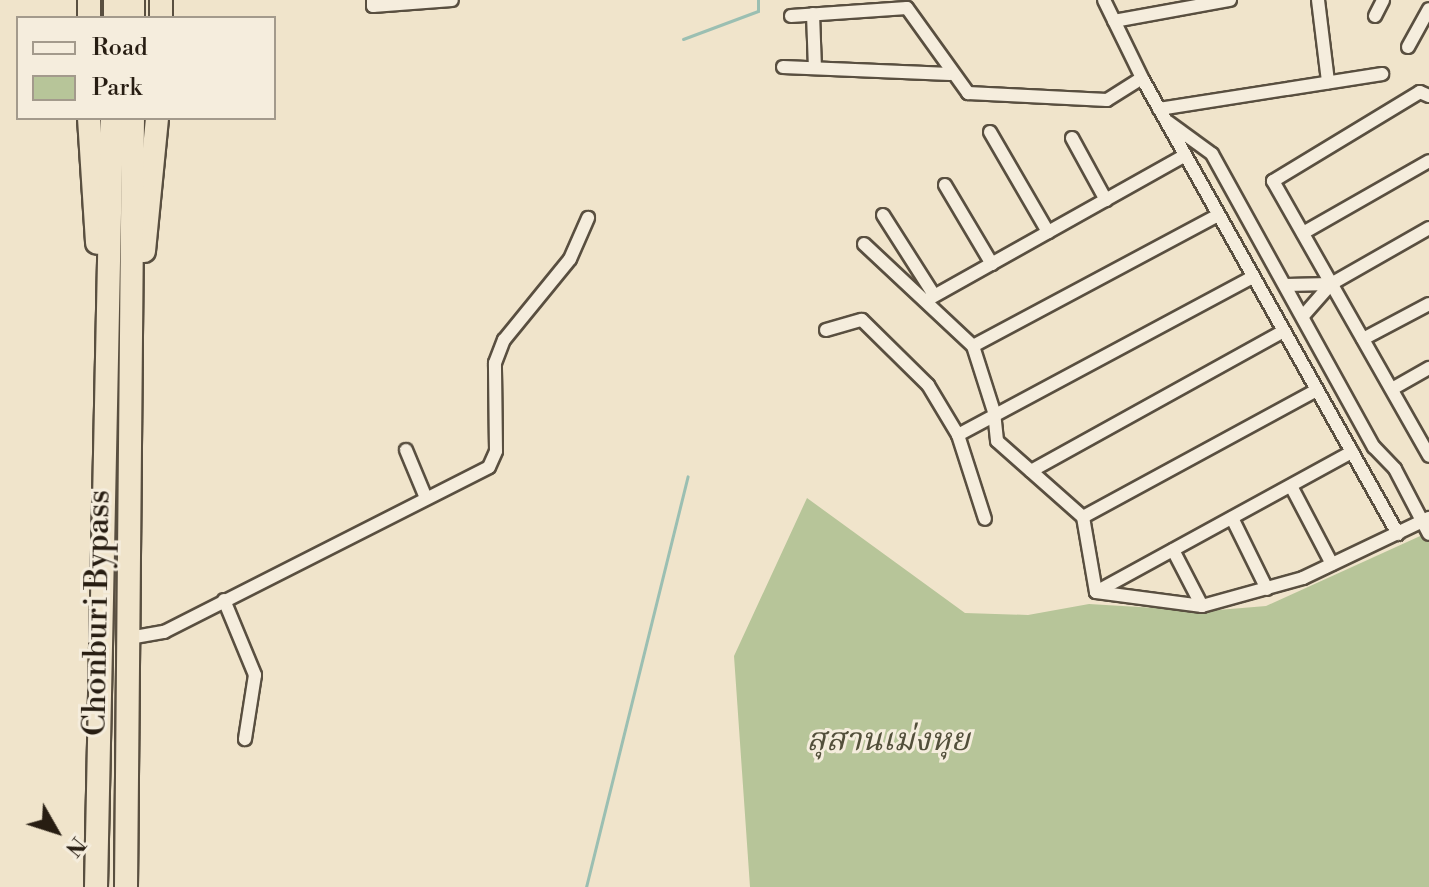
<!DOCTYPE html>
<html>
<head>
<meta charset="utf-8">
<style>
  body { margin:0 }
  #map { position:relative; width:1429px; height:887px; overflow:hidden; background:#f0e4cb; font-family:"Libre Bodoni","Noto Serif Thai",serif }
  div>[style] { position:absolute }
  .green>* { inset:0; background:#b7c599 }
  .stream>* { height:3px; margin:-1.5px; padding:0 1.5px; transform-origin:1.5px; border-radius:1.5px; background:#9bbfb2 }
  .roads { filter:drop-shadow(2px 0 #594f40) drop-shadow(-2px 0 #594f40) drop-shadow(0 2px #594f40) drop-shadow(0 -2px #594f40) }
  .street>* { height:12px; margin:-6px; padding:0 6px; transform-origin:6px; border-radius:6px; background:#f5eddd }
  .highway>* { height:22px; margin:-11px; padding:0 11px; transform-origin:11px; border-radius:11px; background:#f0e4cb }
  span { translate:-50% -50%; white-space:nowrap; text-align:center; line-height:1.15; -webkit-text-stroke:6px #f5eddd; paint-order:stroke }
  .street-label { font-size:32px; color:#271d12 }
  .park-label { font-size:32px; color:#524f3a; font-style:italic }
  .legend { position:absolute; left:16px; top:16px; width:260px; height:104px; box-sizing:border-box; background:#f5eddd; border:2px solid #a39a8c; margin:0; padding:10px 14px; list-style:none; font-size:24px; color:#271d12 }
  .legend li { display:flex; align-items:center; gap:16px; height:40px }
  .legend b { width:40px; border:2px solid #a39a8c }
  .north { position:absolute; left:16px; top:791px; width:80px; height:80px; -webkit-text-stroke:6px #f5eddd; paint-order:stroke; rotate:129deg; font-size:22px; font-weight:700; line-height:32px; text-align:center; color:#271d12 }
  .north::after { content:''; display:block; margin:auto; width:28px; height:36px; background:#271d12; clip-path:polygon(50% 0,100% 100%,50% 72%,0 100%) }
</style>
</head>
<body>
<div id="map">
  <div class="green">
    <i style="clip-path:polygon(807px 498px,965px 613px,1028px 615px,1089px 604px,1206px 611px,1266px 606px,1429px 532px,1429px 887px,750px 887px,734px 656px)"></i>
  </div>
  <div class="stream">
    <i style="left:683px;top:39px;width:80px;rotate:-20.5deg"></i>
    <i style="left:758px;top:11px;width:11px;rotate:-90deg"></i>
    <i style="left:586px;top:887px;width:423px;rotate:-76.1deg"></i>
  </div>
  <div class="roads">
    <div class="street">
      <i style="left:373px;top:0;width:6px;rotate:90deg"></i>
      <i style="left:373px;top:6px;width:79px;rotate:-4.3deg"></i>
      <i style="left:1104px;top:0;width:87px;rotate:64deg"></i>
      <i style="left:1142px;top:78px;width:523px;rotate:60.69deg"></i>
      <i style="left:1318px;top:0;width:83px;rotate:83deg"></i>
      <i style="left:813px;top:14px;width:54px;rotate:87.9deg"></i>
      <i style="left:791px;top:16px;width:116px;rotate:-3.9deg"></i>
      <i style="left:907px;top:8px;width:105px;rotate:54.3deg"></i>
      <i style="left:968px;top:93px;width:139px;rotate:2.9deg"></i>
      <i style="left:1107px;top:100px;width:41px;rotate:-32.2deg"></i>
      <i style="left:1375px;top:16px;width:18px;rotate:-63deg"></i>
      <i style="left:1114px;top:21px;width:118px;rotate:-10.3deg"></i>
      <i style="left:1408px;top:47px;width:43px;rotate:-61.1deg"></i>
      <i style="left:783px;top:67px;width:167px;rotate:2.4deg"></i>
      <i style="left:1429px;top:96px;width:10px;rotate:-156deg"></i>
      <i style="left:1420px;top:92px;width:172px;rotate:148.8deg"></i>
      <i style="left:1273px;top:181px;width:316px;rotate:60.4deg"></i>
      <i style="left:1159px;top:109px;width:226px;rotate:-8.9deg"></i>
      <i style="left:1168px;top:122px;width:54px;rotate:36deg"></i>
      <i style="left:1212px;top:154px;width:335px;rotate:61.1deg"></i>
      <i style="left:1374px;top:447px;width:30px;rotate:46deg"></i>
      <i style="left:1395px;top:469px;width:73px;rotate:62.4deg"></i>
      <i style="left:990px;top:132px;width:116px;rotate:59.9deg"></i>
      <i style="left:1072px;top:138px;width:71px;rotate:61.3deg"></i>
      <i style="left:945px;top:185px;width:92px;rotate:59.3deg"></i>
      <i style="left:883px;top:215px;width:95px;rotate:57.5deg"></i>
      <i style="left:1303px;top:233px;width:145px;rotate:-29.7deg"></i>
      <i style="left:864px;top:244px;width:149px;rotate:43.1deg"></i>
      <i style="left:973px;top:346px;width:69px;rotate:72.3deg"></i>
      <i style="left:994px;top:412px;width:29px;rotate:84deg"></i>
      <i style="left:997px;top:441px;width:115px;rotate:41.5deg"></i>
      <i style="left:1083px;top:517px;width:76px;rotate:80.2deg"></i>
      <i style="left:1331px;top:284px;width:113px;rotate:-29.7deg"></i>
      <i style="left:1286px;top:285px;width:45px;rotate:-1.3deg"></i>
      <i style="left:1331px;top:284px;width:43px;rotate:131.2deg"></i>
      <i style="left:927px;top:300px;width:296px;rotate:-29.3deg"></i>
      <i style="left:826px;top:330px;width:37px;rotate:-16deg"></i>
      <i style="left:862px;top:320px;width:93px;rotate:44.6deg"></i>
      <i style="left:928px;top:385px;width:58px;rotate:59deg"></i>
      <i style="left:958px;top:435px;width:88px;rotate:72.2deg"></i>
      <i style="left:1363px;top:339px;width:75px;rotate:-27.9deg"></i>
      <i style="left:973px;top:346px;width:278px;rotate:-28.1deg"></i>
      <i style="left:1392px;top:389px;width:43px;rotate:-29.6deg"></i>
      <i style="left:958px;top:435px;width:335px;rotate:-28.2deg"></i>
      <i style="left:406px;top:450px;width:52px;rotate:67.4deg"></i>
      <i style="left:1031px;top:471px;width:289px;rotate:-29deg"></i>
      <i style="left:1291px;top:486px;width:88px;rotate:62.3deg"></i>
      <i style="left:1083px;top:517px;width:266px;rotate:-28.5deg"></i>
      <i style="left:1232px;top:518px;width:79px;rotate:63.8deg"></i>
      <i style="left:1173px;top:550px;width:63px;rotate:62.6deg"></i>
      <i style="left:1096px;top:592px;width:107px;rotate:7.5deg"></i>
      <i style="left:1202px;top:606px;width:105px;rotate:-15.5deg"></i>
      <i style="left:1303px;top:578px;width:140px;rotate:-25.5deg"></i>
      <i style="left:1096px;top:592px;width:292px;rotate:-28.7deg"></i>
      <i style="left:224px;top:600px;width:81px;rotate:67.5deg"></i>
      <i style="left:255px;top:675px;width:65px;rotate:98.9deg"></i>
      <i style="left:129px;top:638px;width:36px;rotate:-10deg"></i>
      <i style="left:164px;top:632px;width:364px;rotate:-26.9deg"></i>
      <i style="left:489px;top:467px;width:17px;rotate:-66deg"></i>
      <i style="left:496px;top:451px;width:88px;rotate:-90.7deg"></i>
      <i style="left:495px;top:363px;width:25px;rotate:-69deg"></i>
      <i style="left:504px;top:340px;width:104px;rotate:-50.8deg"></i>
      <i style="left:570px;top:259px;width:45px;rotate:-66.3deg"></i>
    </div>
    <div class="highway">
      <i style="left:89px;top:0;width:18px;rotate:90deg"></i>
      <i style="left:115px;top:18px;width:18px;rotate:-90deg"></i>
      <i style="left:133px;top:18px;width:18px;rotate:-90deg"></i>
      <i style="left:161px;top:18px;width:18px;rotate:-90deg"></i>
      <i style="left:89px;top:118px;width:125px;rotate:86.3deg"></i>
      <i style="left:144px;top:251px;width:134px;rotate:-84.4deg"></i>
      <i style="left:96px;top:887px;width:769px;rotate:-88.81deg"></i>
      <i style="left:126px;top:887px;width:769px;rotate:-89.48deg"></i>
    </div>
  </div>
  <div class="street-label">
    <span style="left:97px;top:613px;rotate:-89deg">Chonburi Bypass</span>
  </div>
  <div class="park-label">
    <span style="left:888px;top:740px">สุสานเม่งหุย</span>
  </div>
  <ul class="legend">
  <li><b style="height:10px;background:#f5eddd"></b>Road</li>
  <li><b style="height:22px;background:#b7c599"></b>Park</li>
  </ul>
  <div class="north">N</div>
</div>
</body>
</html>
